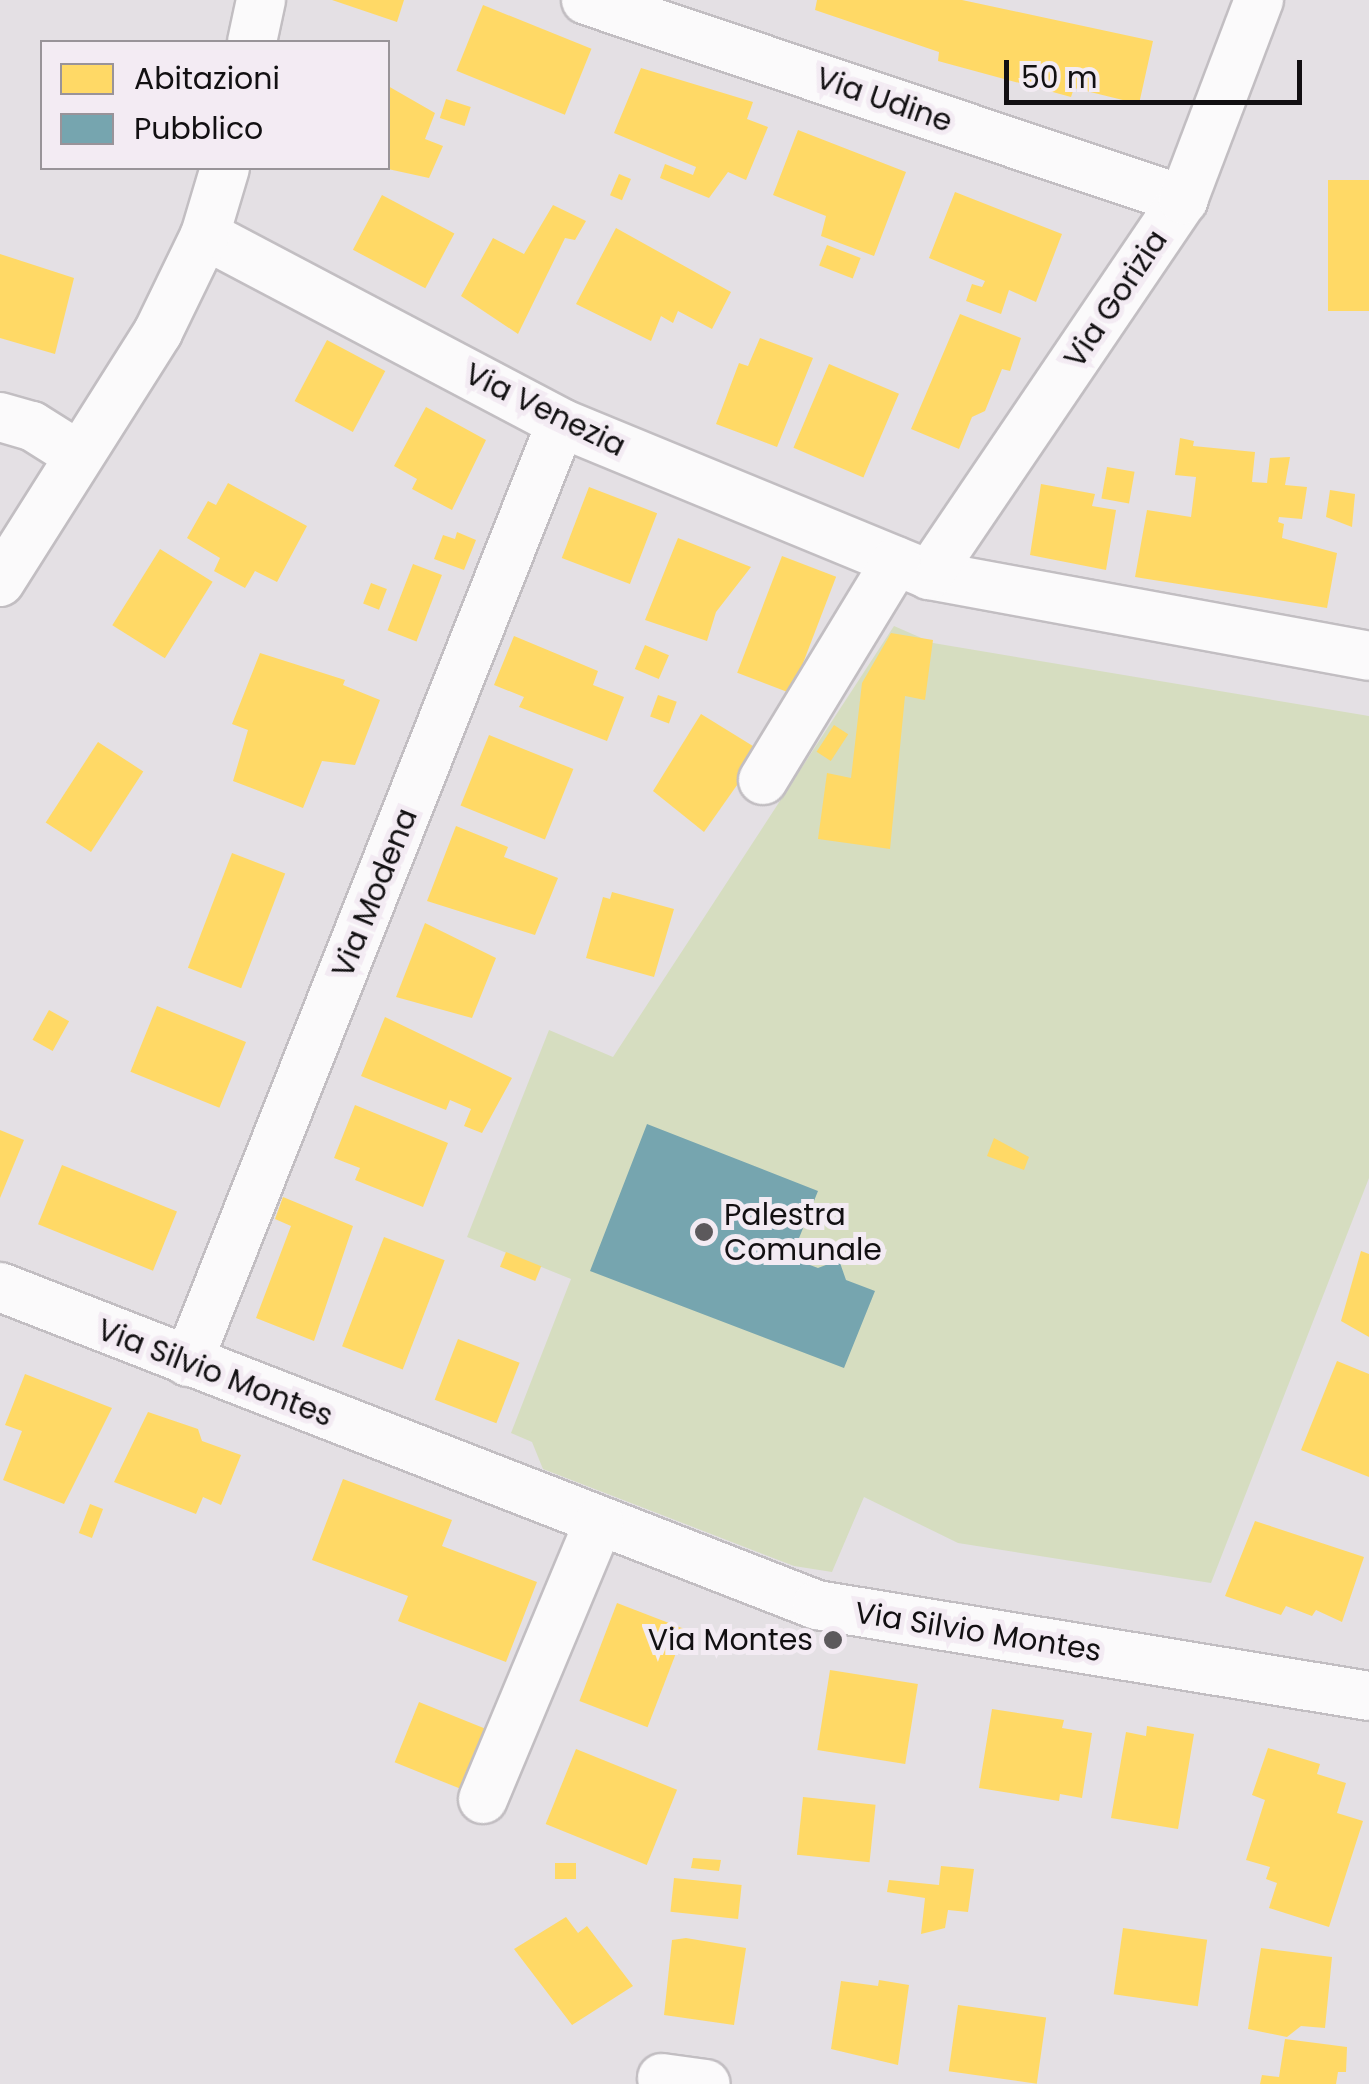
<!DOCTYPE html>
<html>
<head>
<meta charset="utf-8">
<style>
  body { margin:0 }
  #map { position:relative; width:1369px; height:2084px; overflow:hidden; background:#e4e0e4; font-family:Poppins,sans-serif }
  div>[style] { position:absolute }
  .green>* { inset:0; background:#d6ddc0 }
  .homes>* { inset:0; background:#ffd966; transform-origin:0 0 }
  .public>* { inset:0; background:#76a5af }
  .roads { filter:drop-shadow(2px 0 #c2bec2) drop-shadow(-2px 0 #c2bec2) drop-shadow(0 2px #c2bec2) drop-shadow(0 -2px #c2bec2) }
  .minor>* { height:48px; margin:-24px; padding:0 24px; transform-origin:24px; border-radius:24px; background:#fbfafb }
  .dots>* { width:28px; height:28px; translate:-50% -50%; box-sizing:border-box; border:5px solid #f3ebf3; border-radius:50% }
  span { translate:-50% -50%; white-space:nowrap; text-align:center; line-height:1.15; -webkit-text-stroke:10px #f3ebf3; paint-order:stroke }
  .street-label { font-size:30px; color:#121012 }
  .poi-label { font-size:30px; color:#121012 }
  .left { translate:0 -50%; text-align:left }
  .right { translate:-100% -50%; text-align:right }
  .legend { position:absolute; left:40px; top:40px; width:350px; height:130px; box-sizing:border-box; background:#f3ebf3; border:2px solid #999399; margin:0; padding:12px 18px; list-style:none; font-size:30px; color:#121012 }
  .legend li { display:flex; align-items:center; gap:20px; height:50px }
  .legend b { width:50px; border:2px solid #999399 }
  .scale { position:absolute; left:1004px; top:60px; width:298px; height:45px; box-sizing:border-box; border:5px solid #121012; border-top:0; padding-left:12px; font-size:30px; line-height:35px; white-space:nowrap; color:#121012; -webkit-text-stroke:8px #f3ebf3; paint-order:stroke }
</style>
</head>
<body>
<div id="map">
  <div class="green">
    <i style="clip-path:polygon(894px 626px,933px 643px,1369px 716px,1369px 1178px,1211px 1583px,958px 1543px,864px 1497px,832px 1572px,794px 1566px,543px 1469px,532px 1442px,511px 1433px,571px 1279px,467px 1237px,549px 1030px,613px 1057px)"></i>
  </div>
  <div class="homes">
    <i style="clip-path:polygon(332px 0,404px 0,397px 22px)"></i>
    <i style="clip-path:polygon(817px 0,962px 0,1153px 41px,1139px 104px,1074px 88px,1071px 97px,938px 61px,939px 52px,815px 10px)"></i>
    <i style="left:483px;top:5px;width:117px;height:71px;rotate:22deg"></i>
    <i style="clip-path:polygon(641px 68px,753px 102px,747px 119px,768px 127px,746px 180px,728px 172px,709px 198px,660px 178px,665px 164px,693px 175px,696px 167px,614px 133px)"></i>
    <i style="clip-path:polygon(388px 86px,435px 113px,425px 139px,443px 146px,429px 178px,388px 169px)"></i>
    <i style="left:446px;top:99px;width:26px;height:20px;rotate:18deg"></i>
    <i style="clip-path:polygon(798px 130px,906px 172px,874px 256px,821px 236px,826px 216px,773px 195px)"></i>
    <i style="left:619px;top:174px;width:13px;height:23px;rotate:23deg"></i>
    <i style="left:1369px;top:180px;width:131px;height:41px;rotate:90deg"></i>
    <i style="clip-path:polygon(955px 192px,1062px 234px,1036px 302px,1009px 290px,1001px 314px,966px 301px,972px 284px,982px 287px,985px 281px,929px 258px)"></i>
    <i style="left:382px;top:195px;width:82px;height:62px;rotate:28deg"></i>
    <i style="clip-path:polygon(553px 205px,586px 221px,575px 240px,565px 238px,518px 334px,461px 296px,493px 238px,524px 254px)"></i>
    <i style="clip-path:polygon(616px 228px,731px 292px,712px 329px,678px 311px,673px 323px,661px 316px,651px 341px,576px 304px)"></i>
    <i style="left:827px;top:245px;width:36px;height:22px;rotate:21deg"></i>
    <i style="clip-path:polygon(0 254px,74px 278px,55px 354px,0 338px)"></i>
    <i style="clip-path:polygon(960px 314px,1021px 338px,1010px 371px,1002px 369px,985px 411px,972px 417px,959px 449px,911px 429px)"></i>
    <i style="clip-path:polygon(760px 338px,813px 358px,777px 447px,716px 424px,739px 363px,748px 366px)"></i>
    <i style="left:327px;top:340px;width:66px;height:69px;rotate:28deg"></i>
    <i style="left:829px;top:364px;width:76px;height:91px;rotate:23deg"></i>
    <i style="clip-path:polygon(426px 407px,486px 440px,452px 510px,412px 489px,417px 479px,394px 466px)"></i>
    <i style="clip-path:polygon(1180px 438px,1194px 441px,1193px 446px,1255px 452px,1252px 482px,1267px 483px,1270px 458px,1290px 457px,1285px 485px,1307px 487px,1302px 519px,1279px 517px,1278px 522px,1284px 524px,1282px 538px,1337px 553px,1327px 608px,1135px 577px,1147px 510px,1191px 517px,1196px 477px,1175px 475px)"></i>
    <i style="left:1107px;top:467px;width:28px;height:32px;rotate:10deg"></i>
    <i style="clip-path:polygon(228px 483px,307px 526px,277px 582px,255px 571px,245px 588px,214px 571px,220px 558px,187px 538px,208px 501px,216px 505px)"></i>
    <i style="clip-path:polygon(1041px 484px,1095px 494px,1092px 506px,1116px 510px,1106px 570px,1030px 555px)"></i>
    <i style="left:589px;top:487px;width:73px;height:76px;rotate:21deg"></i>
    <i style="clip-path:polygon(1330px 490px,1355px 494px,1352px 527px,1326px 517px)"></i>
    <i style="clip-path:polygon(457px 532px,476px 540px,464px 570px,434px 559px,443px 535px,455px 539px)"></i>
    <i style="clip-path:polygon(678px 538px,751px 567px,716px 612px,707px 641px,645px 620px)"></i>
    <i style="left:160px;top:549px;width:62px;height:90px;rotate:32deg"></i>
    <i style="left:782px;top:556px;width:58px;height:125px;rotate:21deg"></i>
    <i style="left:413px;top:564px;width:31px;height:71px;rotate:21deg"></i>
    <i style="left:371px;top:583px;width:17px;height:22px;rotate:21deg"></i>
    <i style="clip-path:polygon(891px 633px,933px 640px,925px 700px,905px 696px,890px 849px,818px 839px,827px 773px,851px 778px,862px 683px)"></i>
    <i style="clip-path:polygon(514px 636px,598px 671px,593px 685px,624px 697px,607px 741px,519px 707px,524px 697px,494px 685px)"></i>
    <i style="left:645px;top:645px;width:26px;height:26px;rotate:23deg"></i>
    <i style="clip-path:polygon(260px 653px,345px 680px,343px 685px,380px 700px,355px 765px,322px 761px,303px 808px,233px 781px,248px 730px,232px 724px)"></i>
    <i style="left:658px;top:695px;width:20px;height:23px;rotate:20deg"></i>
    <i style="clip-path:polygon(701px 714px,761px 751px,704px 832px,653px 791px)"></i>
    <i style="left:834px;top:725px;width:17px;height:32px;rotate:33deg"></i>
    <i style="left:489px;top:735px;width:91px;height:76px;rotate:22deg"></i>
    <i style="left:98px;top:742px;width:54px;height:96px;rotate:33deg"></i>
    <i style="clip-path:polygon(456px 826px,508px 847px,504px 857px,558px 878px,535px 935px,427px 901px)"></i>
    <i style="left:232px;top:853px;width:57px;height:123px;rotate:21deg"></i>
    <i style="clip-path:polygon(612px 892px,674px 909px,654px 977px,586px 958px,603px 897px,610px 899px)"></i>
    <i style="clip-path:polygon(425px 923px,496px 958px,472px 1018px,396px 997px)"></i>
    <i style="left:157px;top:1006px;width:96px;height:71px;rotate:22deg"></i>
    <i style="left:49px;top:1010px;width:23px;height:34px;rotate:29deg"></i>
    <i style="clip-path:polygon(385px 1017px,512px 1078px,482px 1133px,464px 1126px,471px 1109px,450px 1100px,446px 1110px,361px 1076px)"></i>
    <i style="clip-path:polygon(355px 1105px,448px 1143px,423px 1207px,355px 1180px,360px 1168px,334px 1158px)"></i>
    <i style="clip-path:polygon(0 1130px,24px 1140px,0 1198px)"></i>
    <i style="clip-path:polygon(994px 1138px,1029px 1157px,1024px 1170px,987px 1156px)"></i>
    <i style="left:62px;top:1165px;width:124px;height:64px;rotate:22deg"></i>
    <i style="clip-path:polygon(283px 1197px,353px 1226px,314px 1341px,256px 1318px,291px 1226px,275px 1219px)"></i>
    <i style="left:384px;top:1237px;width:65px;height:117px;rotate:21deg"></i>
    <i style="clip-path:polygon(1361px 1251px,1369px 1254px,1369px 1337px,1341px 1321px)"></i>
    <i style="left:506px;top:1252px;width:38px;height:16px;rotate:22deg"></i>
    <i style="left:458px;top:1339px;width:66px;height:65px;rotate:21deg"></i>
    <i style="clip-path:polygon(1337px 1361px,1369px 1374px,1369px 1477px,1301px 1450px)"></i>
    <i style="clip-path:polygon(25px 1374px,112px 1408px,64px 1504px,3px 1480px,22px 1431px,5px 1425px)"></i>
    <i style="clip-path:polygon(148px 1412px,198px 1429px,202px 1441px,241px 1455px,221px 1505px,203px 1497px,196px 1514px,114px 1482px)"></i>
    <i style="clip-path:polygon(343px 1479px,452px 1520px,442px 1546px,537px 1582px,506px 1662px,398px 1621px,408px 1596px,312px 1560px)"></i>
    <i style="left:90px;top:1504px;width:14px;height:31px;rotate:21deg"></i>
    <i style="clip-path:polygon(1255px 1521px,1364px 1557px,1342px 1622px,1316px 1610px,1312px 1616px,1286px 1606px,1281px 1615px,1225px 1596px)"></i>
    <i style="left:617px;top:1603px;width:73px;height:105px;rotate:21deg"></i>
    <i style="left:830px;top:1670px;width:89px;height:81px;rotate:9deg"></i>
    <i style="left:419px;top:1702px;width:71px;height:65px;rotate:22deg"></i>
    <i style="clip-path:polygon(992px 1709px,1064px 1720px,1062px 1728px,1092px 1733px,1082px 1798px,1060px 1794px,1059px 1801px,979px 1788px)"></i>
    <i style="clip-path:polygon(1147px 1726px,1194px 1734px,1178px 1829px,1111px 1818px,1126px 1732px,1146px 1736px)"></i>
    <i style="clip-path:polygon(1268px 1748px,1320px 1764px,1317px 1774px,1346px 1783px,1337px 1813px,1363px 1821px,1329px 1927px,1269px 1908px,1277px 1883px,1266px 1879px,1270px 1867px,1246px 1860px,1265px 1800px,1252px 1795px)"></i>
    <i style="left:576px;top:1749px;width:109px;height:81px;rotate:22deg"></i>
    <i style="left:803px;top:1797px;width:73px;height:58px;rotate:6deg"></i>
    <i style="clip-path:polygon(693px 1858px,721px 1860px,719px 1871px,691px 1868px)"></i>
    <i style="left:576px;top:1863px;width:16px;height:21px;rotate:90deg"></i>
    <i style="clip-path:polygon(941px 1866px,974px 1869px,968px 1912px,948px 1910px,945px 1928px,921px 1934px,925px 1898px,887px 1892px,889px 1880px,939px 1885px)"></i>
    <i style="left:674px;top:1878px;width:68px;height:34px;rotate:6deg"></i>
    <i style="clip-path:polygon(566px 1917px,578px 1933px,587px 1926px,633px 1986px,572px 2025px,514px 1949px)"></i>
    <i style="left:1123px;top:1928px;width:85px;height:67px;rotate:8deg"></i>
    <i style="clip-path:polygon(686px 1938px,746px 1948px,734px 2025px,664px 2015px,672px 1940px)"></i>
    <i style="clip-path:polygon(1261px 1948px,1332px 1957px,1325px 2028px,1301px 2026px,1287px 2037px,1248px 2029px)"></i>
    <i style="clip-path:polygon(879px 1980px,909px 1985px,898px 2065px,831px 2049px,841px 1981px,878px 1986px)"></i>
    <i style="left:958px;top:2005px;width:89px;height:67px;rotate:8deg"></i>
    <i style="clip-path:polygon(1285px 2039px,1347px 2047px,1346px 2072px,1338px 2072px,1336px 2084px,1260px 2084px,1262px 2075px,1279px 2077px)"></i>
  </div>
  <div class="public">
    <i style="clip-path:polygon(647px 1124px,818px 1191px,791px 1258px,818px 1268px,839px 1260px,846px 1280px,875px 1291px,844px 1368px,590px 1271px)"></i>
  </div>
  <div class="roads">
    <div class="minor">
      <i style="left:586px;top:0;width:630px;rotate:18.52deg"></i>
      <i style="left:252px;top:42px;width:43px;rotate:-77.9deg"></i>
      <i style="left:205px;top:235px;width:403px;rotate:27.8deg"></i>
      <i style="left:561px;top:423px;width:398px;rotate:22.4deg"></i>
      <i style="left:929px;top:575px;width:447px;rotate:10.4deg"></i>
      <i style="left:0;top:417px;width:33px;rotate:16deg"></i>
      <i style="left:32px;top:426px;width:54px;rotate:32.2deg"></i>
      <i style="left:929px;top:575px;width:453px;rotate:-55.9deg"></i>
      <i style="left:1183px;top:200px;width:214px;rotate:-69.2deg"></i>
      <i style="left:0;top:582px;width:296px;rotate:-57.7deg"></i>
      <i style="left:158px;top:332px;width:108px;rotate:-64.1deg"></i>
      <i style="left:205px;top:235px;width:70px;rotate:-73.4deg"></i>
      <i style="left:763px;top:780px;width:256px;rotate:-58.7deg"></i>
      <i style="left:0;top:1287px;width:877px;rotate:21.27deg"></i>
      <i style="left:817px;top:1605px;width:559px;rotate:9.36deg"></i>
      <i style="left:188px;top:1362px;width:1010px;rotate:-68.34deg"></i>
      <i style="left:483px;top:1799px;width:300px;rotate:-67.3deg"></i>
      <i style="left:662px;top:2078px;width:44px;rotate:7.8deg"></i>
    </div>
  </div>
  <div class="dots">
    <i style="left:704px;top:1232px;background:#5c595c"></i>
    <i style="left:833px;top:1640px;background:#5c595c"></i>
  </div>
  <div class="street-label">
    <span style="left:884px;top:100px;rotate:19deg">Via Udine</span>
    <span style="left:1116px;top:299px;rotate:-56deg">Via Gorizia</span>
    <span style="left:545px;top:410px;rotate:26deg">Via Venezia</span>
    <span style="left:375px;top:893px;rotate:-68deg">Via Modena</span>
    <span style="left:215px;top:1373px;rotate:21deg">Via Silvio Montes</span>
    <span style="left:978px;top:1632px;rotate:9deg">Via Silvio Montes</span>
  </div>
  <div class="poi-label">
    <span class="left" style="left:724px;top:1232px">Palestra<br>Comunale</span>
    <span class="right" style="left:813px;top:1640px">Via Montes</span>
  </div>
  <ul class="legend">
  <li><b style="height:28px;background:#ffd966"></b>Abitazioni</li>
  <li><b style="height:28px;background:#76a5af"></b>Pubblico</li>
  </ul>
  <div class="scale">50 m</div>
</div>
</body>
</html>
